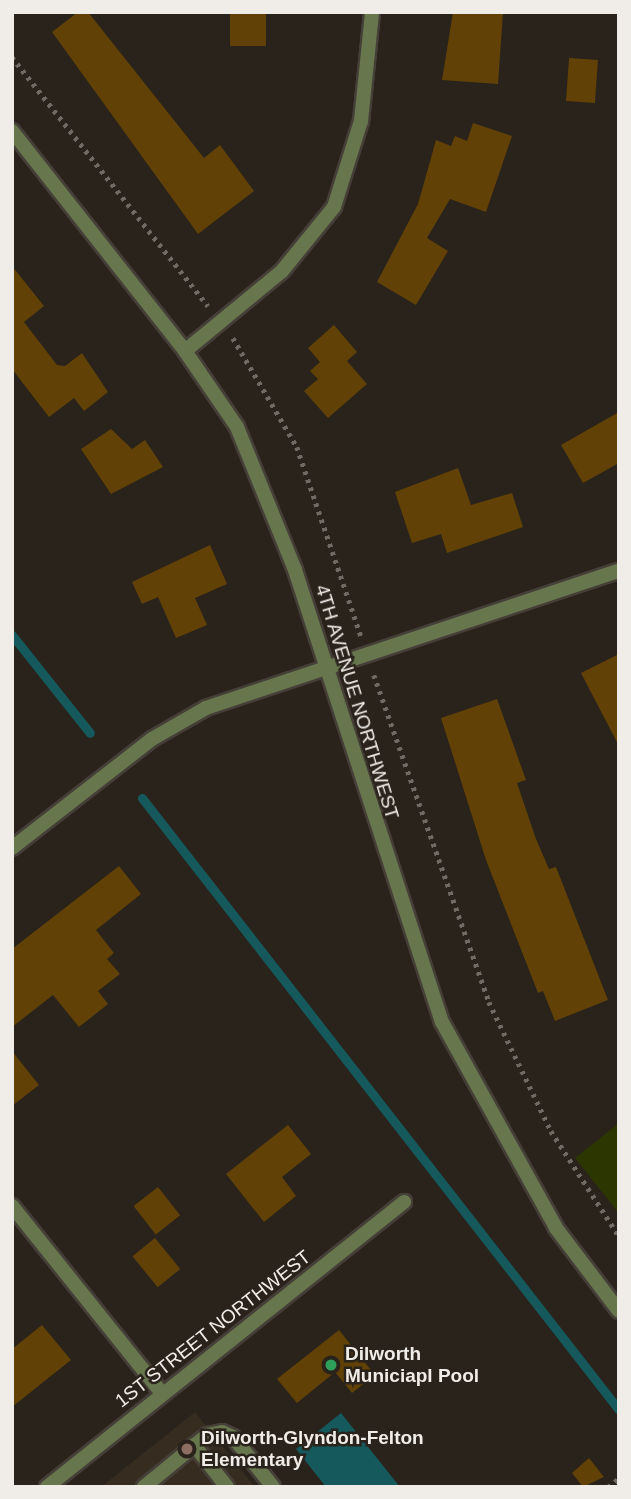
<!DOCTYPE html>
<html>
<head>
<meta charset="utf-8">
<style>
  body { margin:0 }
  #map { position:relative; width:631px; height:1499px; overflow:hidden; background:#29231b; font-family:Arial,sans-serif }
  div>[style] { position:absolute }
  .built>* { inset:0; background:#362c20 }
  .green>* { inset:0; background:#2c3600 }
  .water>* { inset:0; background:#15595d }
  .stream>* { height:9px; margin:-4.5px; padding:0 4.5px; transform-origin:4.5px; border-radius:4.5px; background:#15595d }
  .building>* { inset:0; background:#614106; transform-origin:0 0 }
  .path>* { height:4.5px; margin-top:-2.25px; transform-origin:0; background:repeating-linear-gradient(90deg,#706a64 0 3.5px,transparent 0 8.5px) }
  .roads { filter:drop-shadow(2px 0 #453f38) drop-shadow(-2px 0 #453f38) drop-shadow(0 2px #453f38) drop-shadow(0 -2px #453f38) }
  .service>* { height:14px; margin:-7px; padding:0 7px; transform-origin:7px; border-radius:7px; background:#67764d }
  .minor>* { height:14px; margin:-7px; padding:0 7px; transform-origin:7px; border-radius:7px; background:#67764d }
  .dots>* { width:19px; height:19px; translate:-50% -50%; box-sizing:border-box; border:4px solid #29231b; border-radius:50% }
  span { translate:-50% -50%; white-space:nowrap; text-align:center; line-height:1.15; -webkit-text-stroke:5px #29231b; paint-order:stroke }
  .street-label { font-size:19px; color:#f0ece7 }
  .poi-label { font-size:19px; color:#f0ece7; font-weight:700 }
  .left { translate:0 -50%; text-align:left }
  .frame { position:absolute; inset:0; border:14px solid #f0ece7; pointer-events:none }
</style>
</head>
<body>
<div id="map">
  <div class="built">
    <i style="clip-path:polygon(195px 1412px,255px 1487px,101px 1487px)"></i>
  </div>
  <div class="green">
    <i style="clip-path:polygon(619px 1123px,619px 1224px,617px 1211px,575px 1158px)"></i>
  </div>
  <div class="water">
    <i style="clip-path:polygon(341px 1413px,400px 1487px,326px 1487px,296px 1449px)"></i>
  </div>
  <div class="stream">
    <i style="left:12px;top:635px;width:125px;rotate:51.5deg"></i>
    <i style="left:142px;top:798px;width:776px;rotate:52.07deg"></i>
  </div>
  <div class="building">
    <i style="clip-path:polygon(78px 12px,88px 12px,204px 158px,220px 145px,254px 191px,198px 234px,52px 32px)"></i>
    <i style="left:230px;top:12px;width:36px;height:34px"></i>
    <i style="clip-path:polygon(453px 12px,503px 12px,498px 84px,442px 80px)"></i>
    <i style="left:569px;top:58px;width:29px;height:43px;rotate:4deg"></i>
    <i style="clip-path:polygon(473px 123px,512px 136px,486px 212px,450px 199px,427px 238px,448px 251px,416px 305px,377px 282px,418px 204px,436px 140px,451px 146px,455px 136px,467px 141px)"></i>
    <i style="clip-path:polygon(12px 266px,44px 306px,24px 322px,57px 365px,65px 366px,82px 353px,108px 392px,84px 411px,74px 398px,49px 417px,12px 369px)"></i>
    <i style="clip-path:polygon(334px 325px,357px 352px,347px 361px,367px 384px,328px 418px,304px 391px,318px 379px,310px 371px,320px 362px,308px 348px)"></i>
    <i style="clip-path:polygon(619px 412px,619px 463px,583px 483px,561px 445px)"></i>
    <i style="clip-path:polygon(111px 429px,132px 449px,145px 440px,163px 467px,111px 494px,81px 449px)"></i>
    <i style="clip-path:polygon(458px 468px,471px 505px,512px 493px,523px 527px,447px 553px,441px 534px,412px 543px,395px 492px)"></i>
    <i style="clip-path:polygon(210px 545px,227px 584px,195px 598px,207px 625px,176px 638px,158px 597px,142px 604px,132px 582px)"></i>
    <i style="clip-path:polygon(619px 654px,619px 746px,581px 673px)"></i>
    <i style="clip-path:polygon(497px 699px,526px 780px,517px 783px,536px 839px,549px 869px,556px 867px,608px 1000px,555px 1021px,543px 991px,538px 993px,486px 860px,441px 718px)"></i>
    <i style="clip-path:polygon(119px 866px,141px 894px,96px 930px,114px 953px,107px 959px,120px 974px,98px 991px,108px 1004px,79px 1027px,53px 995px,12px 1027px,12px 949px)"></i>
    <i style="clip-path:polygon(12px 1051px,39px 1085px,12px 1106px)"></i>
    <i style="clip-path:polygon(288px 1125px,311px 1154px,282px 1177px,296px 1196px,264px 1222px,226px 1174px)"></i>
    <i style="left:158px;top:1187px;width:36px;height:31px;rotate:52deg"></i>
    <i style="left:155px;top:1238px;width:40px;height:29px;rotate:51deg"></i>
    <i style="clip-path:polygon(42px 1325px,71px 1360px,12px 1407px,12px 1349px)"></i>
    <i style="clip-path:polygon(339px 1330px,375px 1375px,352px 1393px,335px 1372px,297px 1403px,277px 1379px)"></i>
    <i style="clip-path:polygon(589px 1458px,604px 1477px,583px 1487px,572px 1473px)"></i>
  </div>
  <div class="path">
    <i style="left:12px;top:57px;width:317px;rotate:51.8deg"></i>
    <i style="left:233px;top:338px;width:126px;rotate:59.6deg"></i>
    <i style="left:297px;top:447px;width:200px;rotate:71.3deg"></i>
    <i style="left:374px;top:675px;width:347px;rotate:70.6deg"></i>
    <i style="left:489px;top:1002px;width:143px;rotate:64.3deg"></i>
    <i style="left:551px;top:1131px;width:125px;rotate:57.1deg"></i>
    <i style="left:608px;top:1487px;width:14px;rotate:-39deg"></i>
  </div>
  <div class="roads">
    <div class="service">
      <i style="left:194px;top:1445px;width:53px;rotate:51.8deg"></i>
      <i style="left:144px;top:1487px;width:82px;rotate:-39.5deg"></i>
      <i style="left:207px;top:1435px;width:15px;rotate:-11deg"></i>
      <i style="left:222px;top:1432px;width:12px;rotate:24deg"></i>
      <i style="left:233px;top:1437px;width:64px;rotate:51.3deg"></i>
    </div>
    <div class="minor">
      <i style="left:12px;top:131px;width:280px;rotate:51.8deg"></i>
      <i style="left:185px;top:351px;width:92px;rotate:55.6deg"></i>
      <i style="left:237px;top:427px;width:154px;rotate:67.9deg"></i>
      <i style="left:295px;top:570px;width:475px;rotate:72deg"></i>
      <i style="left:442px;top:1022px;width:235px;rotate:61deg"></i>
      <i style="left:556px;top:1228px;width:104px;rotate:52.8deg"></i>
      <i style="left:185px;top:351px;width:126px;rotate:-39.5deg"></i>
      <i style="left:282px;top:271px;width:82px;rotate:-50.9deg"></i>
      <i style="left:334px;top:207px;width:90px;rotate:-72.6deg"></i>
      <i style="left:361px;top:121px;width:110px;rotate:-84.2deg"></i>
      <i style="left:12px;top:848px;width:177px;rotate:-37.9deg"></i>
      <i style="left:152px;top:739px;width:62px;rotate:-29.9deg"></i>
      <i style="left:206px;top:708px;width:435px;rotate:-18.4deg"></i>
      <i style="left:12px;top:1206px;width:240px;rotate:51.3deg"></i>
      <i style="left:47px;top:1487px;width:457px;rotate:-38.6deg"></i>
    </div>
  </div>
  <div class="dots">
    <i style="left:331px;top:1365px;background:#2e9e5b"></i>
    <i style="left:187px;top:1449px;background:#8d6e63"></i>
  </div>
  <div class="street-label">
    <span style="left:357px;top:702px;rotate:73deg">4TH AVENUE NORTHWEST</span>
    <span style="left:213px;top:1329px;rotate:-38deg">1ST STREET NORTHWEST</span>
  </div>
  <div class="poi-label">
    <span class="left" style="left:345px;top:1365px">Dilworth<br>Municiapl Pool</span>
    <span class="left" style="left:201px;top:1449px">Dilworth-Glyndon-Felton<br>Elementary</span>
  </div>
  <div class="frame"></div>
</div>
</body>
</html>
